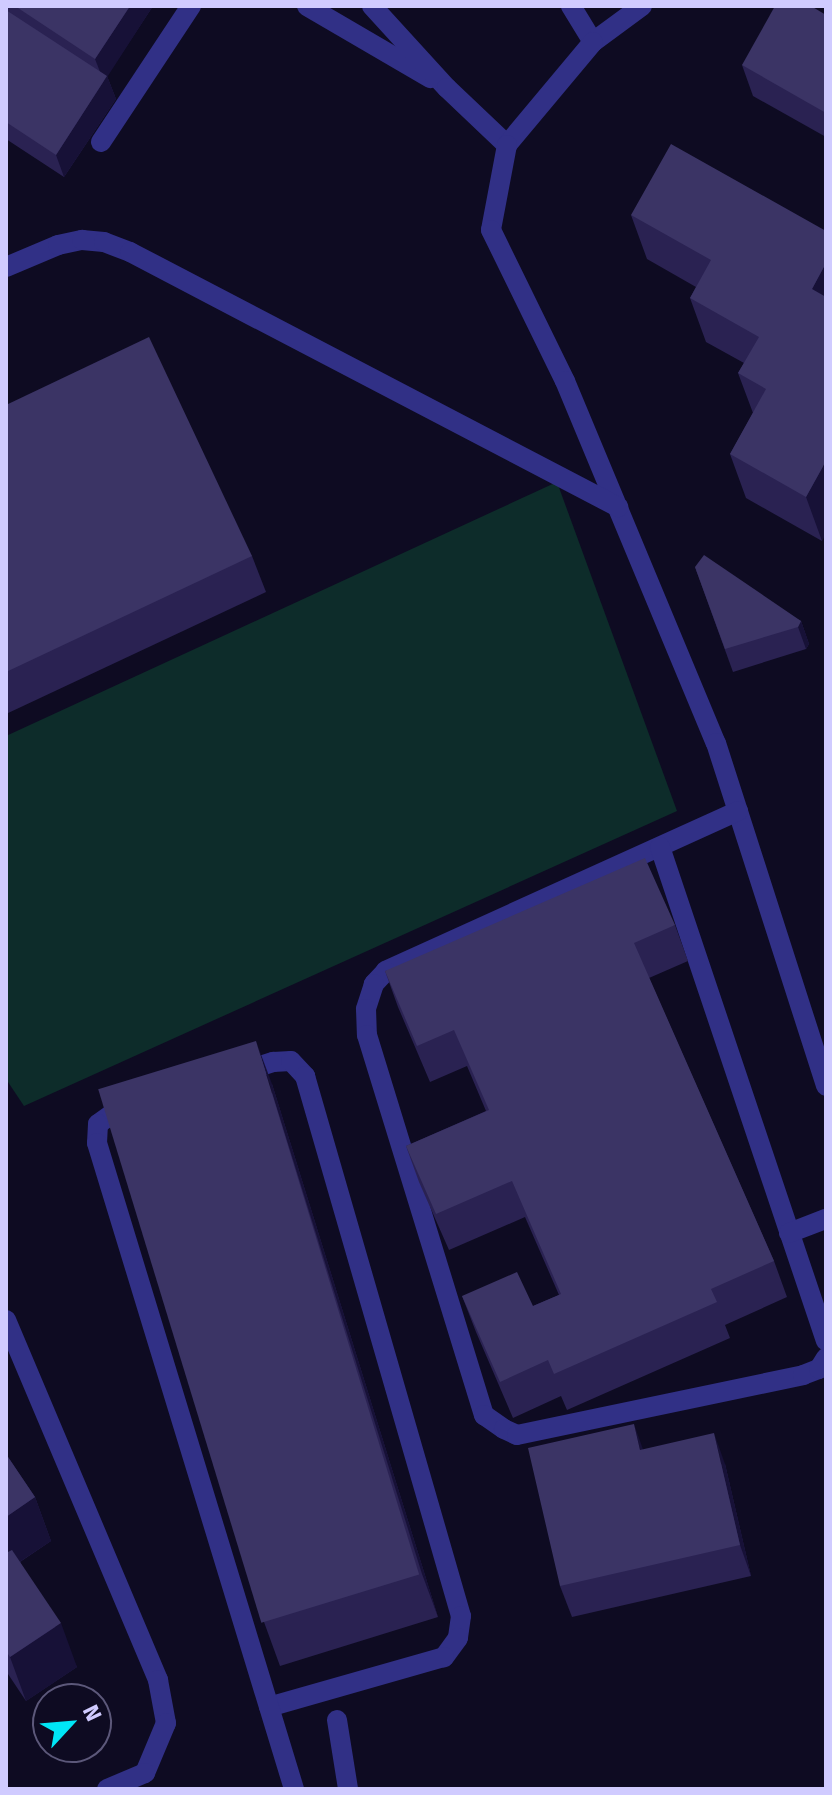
<!DOCTYPE html>
<html>
<head>
<meta charset="utf-8">
<style>
  body { margin:0 }
  #map { position:relative; width:832px; height:1795px; overflow:hidden; background:#0e0b22; font-family:"Fira Sans",sans-serif }
  div>[style] { position:absolute }
  .green>* { inset:0; background:#0d2c2a }
  .minor>* { height:20px; margin:-10px; padding:0 10px; transform-origin:10px; border-radius:10px; background:#313086 }
  .wall>* { inset:0; background:#2a2252 }
  .shaded-wall>* { inset:0; background:#171137 }
  .building>* { inset:0; background:#3b3465; transform-origin:0 0 }
  span { translate:-50% -50%; white-space:nowrap; text-align:center; line-height:1.15; -webkit-text-stroke:6px #0e0b22; paint-order:stroke }
  .frame { position:absolute; inset:0; border:8px solid #d0cbff; pointer-events:none }
  .north { position:absolute; left:32px; top:1683px; width:80px; height:80px; box-sizing:border-box; background:#0e0b22; border:2px solid #5c587a; border-radius:50%; rotate:64deg; font-size:22px; font-weight:700; line-height:32px; text-align:center; color:#d0cbff }
  .north::after { content:''; display:block; margin:auto; width:28px; height:36px; background:#00e6f6; clip-path:polygon(50% 0,100% 100%,50% 72%,0 100%) }
</style>
</head>
<body>
<div id="map">
  <div class="green">
    <i style="clip-path:polygon(557px 482px,677px 811px,24px 1106px,6px 1079px,6px 736px)"></i>
  </div>
  <div class="minor">
    <i style="left:307px;top:6px;width:143px;rotate:30.3deg"></i>
    <i style="left:372px;top:6px;width:111px;rotate:47.6deg"></i>
    <i style="left:447px;top:88px;width:83px;rotate:43.5deg"></i>
    <i style="left:571px;top:6px;width:42px;rotate:58.6deg"></i>
    <i style="left:642px;top:6px;width:61px;rotate:143.7deg"></i>
    <i style="left:593px;top:42px;width:134px;rotate:129.9deg"></i>
    <i style="left:507px;top:145px;width:86px;rotate:100.7deg"></i>
    <i style="left:491px;top:230px;width:168px;rotate:63.9deg"></i>
    <i style="left:565px;top:381px;width:392px;rotate:67.4deg"></i>
    <i style="left:716px;top:743px;width:360px;rotate:72.2deg"></i>
    <i style="left:101px;top:142px;width:163px;rotate:-56.5deg"></i>
    <i style="left:6px;top:267px;width:56px;rotate:-22.9deg"></i>
    <i style="left:58px;top:245px;width:25px;rotate:-12deg"></i>
    <i style="left:82px;top:240px;width:22px;rotate:5deg"></i>
    <i style="left:104px;top:242px;width:28px;rotate:21deg"></i>
    <i style="left:130px;top:252px;width:551px;rotate:27.59deg"></i>
    <i style="left:738px;top:811px;width:387px;rotate:155.6deg"></i>
    <i style="left:386px;top:971px;width:18px;rotate:133deg"></i>
    <i style="left:374px;top:984px;width:26px;rotate:108deg"></i>
    <i style="left:366px;top:1009px;width:26px;rotate:88deg"></i>
    <i style="left:367px;top:1035px;width:398px;rotate:72.9deg"></i>
    <i style="left:484px;top:1415px;width:24px;rotate:35deg"></i>
    <i style="left:504px;top:1429px;width:14px;rotate:25deg"></i>
    <i style="left:517px;top:1435px;width:292px;rotate:-11.8deg"></i>
    <i style="left:803px;top:1375px;width:17px;rotate:-21deg"></i>
    <i style="left:819px;top:1369px;width:13px;rotate:-58deg"></i>
    <i style="left:660px;top:847px;width:521px;rotate:71.43deg"></i>
    <i style="left:239px;top:1073px;width:36px;rotate:-18deg"></i>
    <i style="left:273px;top:1062px;width:18px;rotate:-3deg"></i>
    <i style="left:291px;top:1061px;width:21px;rotate:47deg"></i>
    <i style="left:305px;top:1076px;width:562px;rotate:73.89deg"></i>
    <i style="left:461px;top:1616px;width:22px;rotate:98deg"></i>
    <i style="left:458px;top:1638px;width:24px;rotate:126deg"></i>
    <i style="left:444px;top:1657px;width:182px;rotate:164.1deg"></i>
    <i style="left:132px;top:1106px;width:17px;rotate:163deg"></i>
    <i style="left:116px;top:1111px;width:22px;rotate:144deg"></i>
    <i style="left:98px;top:1124px;width:19px;rotate:93deg"></i>
    <i style="left:97px;top:1143px;width:675px;rotate:73.04deg"></i>
    <i style="left:789px;top:1233px;width:40px;rotate:-21deg"></i>
    <i style="left:6px;top:1320px;width:391px;rotate:67.1deg"></i>
    <i style="left:158px;top:1680px;width:44px;rotate:79.5deg"></i>
    <i style="left:166px;top:1723px;width:54px;rotate:112.8deg"></i>
    <i style="left:145px;top:1773px;width:41px;rotate:157.2deg"></i>
    <i style="left:337px;top:1720px;width:70px;rotate:80.9deg"></i>
  </div>
  <div class="wall">
    <i style="clip-path:polygon(6px 6px,153px 6px,107px 76px,116px 99px,64px 177px,6px 139px)"></i>
    <i style="clip-path:polygon(826px 15px,826px 137px,753px 96px,742px 65px)"></i>
    <i style="clip-path:polygon(631px 215px,826px 231px,822px 541px,746px 498px,730px 454px,753px 413px,738px 373px,744px 363px,706px 342px,690px 298px,696px 287px,647px 259px)"></i>
    <i style="clip-path:polygon(6px 405px,252px 556px,266px 592px,6px 714px)"></i>
    <i style="clip-path:polygon(695px 567px,801px 621px,809px 644px,806px 649px,733px 672px)"></i>
    <i style="clip-path:polygon(675px 925px,688px 961px,649px 978px,774px 1261px,787px 1297px,725px 1325px,730px 1338px,567px 1410px,561px 1396px,513px 1418px,476px 1332px,462px 1296px,533px 1306px,559px 1295px,525px 1217px,449px 1250px,419px 1182px,406px 1146px,486px 1111px,467px 1066px,430px 1082px,398px 1007px,385px 971px)"></i>
    <i style="clip-path:polygon(272px 1084px,438px 1617px,280px 1666px,264px 1622px)"></i>
    <i style="clip-path:polygon(643px 1450px,725px 1464px,751px 1576px,572px 1617px,560px 1586px)"></i>
    <i style="clip-path:polygon(6px 1454px,35px 1497px,51px 1541px,20px 1562px,77px 1667px,26px 1701px,6px 1671px)"></i>
  </div>
  <div class="shaded-wall">
    <i style="clip-path:polygon(130px 6px,153px 6px,104px 82px,95px 59px)"></i>
    <i style="clip-path:polygon(107px 76px,116px 99px,64px 177px,56px 155px)"></i>
    <i style="clip-path:polygon(826px 263px,826px 329px,812px 289px)"></i>
    <i style="clip-path:polygon(826px 461px,826px 534px,822px 541px,806px 497px)"></i>
    <i style="clip-path:polygon(801px 621px,809px 644px,806px 649px,798px 627px)"></i>
    <i style="clip-path:polygon(256px 1041px,272px 1084px,438px 1617px,422px 1574px)"></i>
    <i style="clip-path:polygon(634px 1424px,645px 1455px,640px 1450px)"></i>
    <i style="clip-path:polygon(714px 1433px,725px 1464px,751px 1576px,740px 1545px)"></i>
    <i style="clip-path:polygon(35px 1497px,51px 1541px,6px 1571px,6px 1517px)"></i>
    <i style="clip-path:polygon(61px 1623px,77px 1667px,26px 1701px,10px 1657px)"></i>
  </div>
  <div class="building">
    <i style="clip-path:polygon(15px 6px,130px 6px,95px 59px)"></i>
    <i style="clip-path:polygon(775px 6px,811px 6px,826px 15px,826px 113px,742px 65px)"></i>
    <i style="clip-path:polygon(6px 10px,107px 76px,56px 155px,6px 122px)"></i>
    <i style="clip-path:polygon(671px 144px,826px 231px,826px 263px,812px 289px,826px 297px,826px 461px,806px 497px,730px 454px,766px 389px,738px 373px,759px 337px,690px 298px,711px 260px,631px 215px)"></i>
    <i style="clip-path:polygon(149px 337px,252px 556px,6px 672px,6px 405px)"></i>
    <i style="clip-path:polygon(704px 555px,801px 621px,798px 627px,725px 649px,695px 567px)"></i>
    <i style="clip-path:polygon(645px 858px,675px 925px,634px 943px,774px 1261px,711px 1289px,717px 1302px,554px 1374px,548px 1360px,500px 1382px,462px 1296px,517px 1272px,533px 1306px,561px 1294px,512px 1181px,436px 1214px,406px 1146px,489px 1110px,454px 1030px,417px 1046px,385px 971px)"></i>
    <i style="left:256px;top:1041px;width:558px;height:165px;rotate:73deg"></i>
    <i style="clip-path:polygon(634px 1424px,640px 1450px,714px 1433px,740px 1545px,560px 1586px,528px 1448px)"></i>
    <i style="clip-path:polygon(6px 1454px,35px 1497px,6px 1517px)"></i>
    <i style="clip-path:polygon(12px 1550px,61px 1623px,10px 1657px,6px 1651px,6px 1553px)"></i>
  </div>
  <div class="frame"></div>
  <div class="north">N</div>
</div>
</body>
</html>
